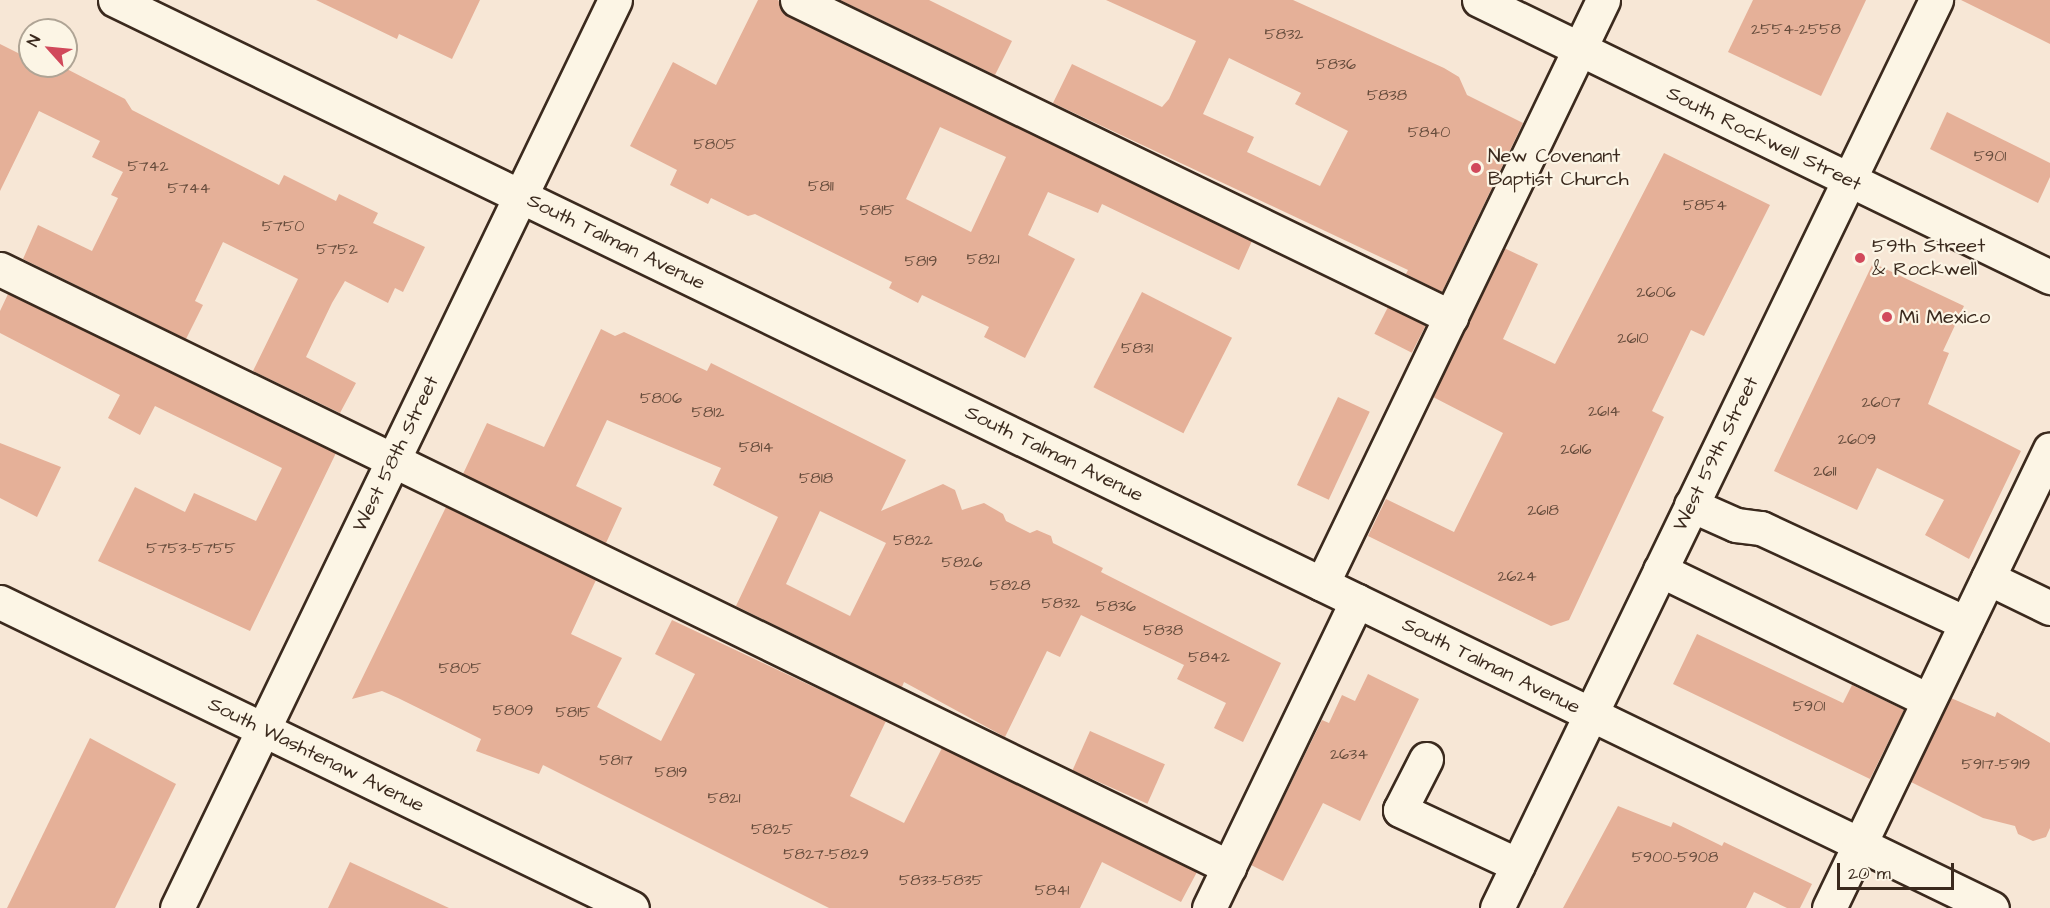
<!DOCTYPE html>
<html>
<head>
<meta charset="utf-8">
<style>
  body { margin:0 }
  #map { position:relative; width:2050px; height:908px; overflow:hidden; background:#f7e7d6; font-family:"Architects Daughter",sans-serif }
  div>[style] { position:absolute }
  .building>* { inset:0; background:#e5b098; transform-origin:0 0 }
  .roads { filter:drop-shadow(2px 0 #3b2a1e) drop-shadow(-2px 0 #3b2a1e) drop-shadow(0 2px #3b2a1e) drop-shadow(0 -2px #3b2a1e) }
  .minor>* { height:33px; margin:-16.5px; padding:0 16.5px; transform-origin:16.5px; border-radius:16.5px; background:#fcf5e5 }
  .dots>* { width:16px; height:16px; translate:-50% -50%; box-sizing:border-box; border:3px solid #fcf5e5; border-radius:50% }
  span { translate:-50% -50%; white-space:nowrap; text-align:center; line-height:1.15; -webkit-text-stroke:4.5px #fcf5e5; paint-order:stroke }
  .number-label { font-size:16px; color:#664c3c }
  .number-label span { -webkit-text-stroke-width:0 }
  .street-label { font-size:20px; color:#3b2a1e }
  .poi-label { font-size:20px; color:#3b2a1e }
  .left { translate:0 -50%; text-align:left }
  .north { position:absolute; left:18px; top:18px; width:60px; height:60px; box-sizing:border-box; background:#fcf5e5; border:2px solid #afa495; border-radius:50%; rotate:297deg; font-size:16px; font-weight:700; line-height:24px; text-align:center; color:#3b2a1e }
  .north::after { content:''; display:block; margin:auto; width:21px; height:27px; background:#d1495b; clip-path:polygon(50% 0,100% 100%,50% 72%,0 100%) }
  .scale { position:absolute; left:1837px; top:863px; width:117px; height:27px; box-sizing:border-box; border:3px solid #3b2a1e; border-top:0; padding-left:8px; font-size:18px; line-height:21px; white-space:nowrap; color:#3b2a1e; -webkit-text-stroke:4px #fcf5e5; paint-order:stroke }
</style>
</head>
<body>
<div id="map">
  <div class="building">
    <i style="clip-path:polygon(316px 0,480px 0,452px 59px,399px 34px,397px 39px)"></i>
    <i style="clip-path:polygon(evenodd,758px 0,778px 0,789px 17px,1252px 241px,1239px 270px,1102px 204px,1098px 213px,1048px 192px,1028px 235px,1075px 259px,1025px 358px,984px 337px,989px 327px,922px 295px,918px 303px,889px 288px,892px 282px,755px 214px,748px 216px,711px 198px,708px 204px,670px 185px,677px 170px,630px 146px,673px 62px,716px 85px,758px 0,940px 127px,1006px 157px,971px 232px,906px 199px,940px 127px)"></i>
    <i style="clip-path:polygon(840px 0,929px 0,1012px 41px,995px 75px)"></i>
    <i style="clip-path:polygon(evenodd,1106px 0,1293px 0,1444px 68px,1459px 77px,1467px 95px,1523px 123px,1442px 292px,1406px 274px,1408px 270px,1053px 103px,1072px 64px,1162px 107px,1169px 99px,1196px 41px,1106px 0,1229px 58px,1301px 93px,1295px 104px,1348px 131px,1320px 186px,1247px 152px,1254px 137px,1203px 114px,1229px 58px)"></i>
    <i style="clip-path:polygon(1753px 0,1866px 0,1821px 96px,1728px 52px)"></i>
    <i style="clip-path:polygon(1961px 0,2050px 0,2050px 44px)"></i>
    <i style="clip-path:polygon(0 44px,30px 59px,30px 66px,61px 66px,125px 99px,132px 110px,279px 185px,284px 175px,336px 201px,339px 194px,378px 213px,373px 223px,425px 247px,403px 292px,395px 288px,388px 303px,345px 281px,332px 303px,306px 357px,356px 383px,340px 413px,253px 371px,298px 279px,223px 242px,195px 301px,203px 305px,186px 339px,23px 259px,38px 225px,92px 251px,118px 198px,111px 195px,123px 172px,92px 157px,100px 141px,39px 111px,0 191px)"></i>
    <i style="clip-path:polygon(1947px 112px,2050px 163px,2050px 177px,2038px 203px,1930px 149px)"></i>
    <i style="clip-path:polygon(1664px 153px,1770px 205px,1704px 336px,1691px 330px,1652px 411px,1664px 417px,1569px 620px,1551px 626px,1368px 536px,1386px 499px,1454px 532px,1503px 433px,1433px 397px,1504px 248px,1538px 264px,1503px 339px,1555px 364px)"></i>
    <i style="clip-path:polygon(1873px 263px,1964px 306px,1943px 351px,1949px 353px,1928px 404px,2021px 451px,1969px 559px,1925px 535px,1944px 500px,1877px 468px,1857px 510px,1774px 471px)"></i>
    <i style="left:1142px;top:292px;width:101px;height:107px;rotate:27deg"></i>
    <i style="clip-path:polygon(8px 294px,336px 453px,250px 631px,98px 561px,135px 487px,185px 512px,194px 493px,256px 521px,282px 468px,155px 406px,140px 435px,108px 418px,120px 395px,0 333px,0 311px)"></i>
    <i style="left:1388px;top:307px;width:42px;height:30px;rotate:27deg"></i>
    <i style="clip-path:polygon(evenodd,601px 329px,615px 336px,624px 332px,707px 371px,711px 363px,906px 460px,881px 511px,943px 484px,955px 490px,962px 510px,984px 503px,1003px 514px,1006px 521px,1030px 533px,1037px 530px,1051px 536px,1053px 543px,1103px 568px,1101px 572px,1281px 663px,1243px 742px,1214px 728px,1226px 703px,1177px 679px,1184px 665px,1081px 615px,1060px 657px,1047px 651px,1005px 737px,904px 682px,902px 687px,736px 606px,778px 517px,713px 485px,721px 468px,607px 420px,576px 486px,622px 508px,606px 543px,463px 474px,487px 423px,544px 447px,601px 329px,820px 511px,886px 543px,850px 616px,786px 584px,820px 511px)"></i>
    <i style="left:1338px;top:397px;width:35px;height:97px;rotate:25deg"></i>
    <i style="clip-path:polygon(0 443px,61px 467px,37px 517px,0 498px)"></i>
    <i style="clip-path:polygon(446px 507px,596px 580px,571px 634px,622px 658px,597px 707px,661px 741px,695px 674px,655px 654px,672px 620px,886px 721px,850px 796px,904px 823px,942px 748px,1197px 872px,1181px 902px,1102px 862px,1080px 908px,829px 908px,543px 765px,539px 774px,476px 751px,481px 739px,398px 698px,382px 691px,352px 699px)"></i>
    <i style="clip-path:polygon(1697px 634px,1843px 703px,1852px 685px,1904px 710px,1870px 779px,1673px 684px)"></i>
    <i style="clip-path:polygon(1368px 674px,1419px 699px,1360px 821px,1323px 803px,1283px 881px,1251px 865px,1322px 720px,1329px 723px,1342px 695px,1355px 701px)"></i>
    <i style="clip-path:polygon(1951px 698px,1995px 717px,1997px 712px,2050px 743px,2050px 828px,2046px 837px,2033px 841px,2018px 834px,2015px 826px,1983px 818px,1911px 782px)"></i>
    <i style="left:1090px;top:731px;width:82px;height:43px;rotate:24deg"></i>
    <i style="clip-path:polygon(90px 738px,176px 784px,115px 908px,7px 908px)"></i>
    <i style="clip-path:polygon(1618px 806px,1671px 827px,1673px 822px,1722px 846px,1724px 842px,1812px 884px,1800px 908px,1787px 908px,1754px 892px,1746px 908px,1563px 908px)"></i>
    <i style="clip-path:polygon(350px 862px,449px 908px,328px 908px)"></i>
  </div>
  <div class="roads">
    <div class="minor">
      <i style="left:115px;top:0;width:2085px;rotate:25.82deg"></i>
      <i style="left:797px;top:0;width:727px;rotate:25.86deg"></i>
      <i style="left:1479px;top:0;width:635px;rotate:25.88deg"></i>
      <i style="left:0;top:269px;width:1367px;rotate:25.95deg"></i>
      <i style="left:1691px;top:505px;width:49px;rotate:24deg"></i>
      <i style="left:1736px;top:525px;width:25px;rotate:7deg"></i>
      <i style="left:1761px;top:528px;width:226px;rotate:24.9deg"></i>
      <i style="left:1660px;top:570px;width:298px;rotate:25.9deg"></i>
      <i style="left:1988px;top:578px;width:69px;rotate:25.8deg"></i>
      <i style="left:1322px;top:584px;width:648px;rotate:-64.3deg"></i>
      <i style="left:0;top:602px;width:702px;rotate:25.84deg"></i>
      <i style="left:1426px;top:759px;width:57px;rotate:117deg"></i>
      <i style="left:1400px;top:810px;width:130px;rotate:25deg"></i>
      <i style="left:177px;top:908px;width:1008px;rotate:-64.25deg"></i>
      <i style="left:1209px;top:908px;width:341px;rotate:-64.3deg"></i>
      <i style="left:1497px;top:908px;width:1009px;rotate:-64.2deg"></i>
      <i style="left:1829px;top:908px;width:509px;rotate:-64.29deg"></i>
    </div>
  </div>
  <div class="dots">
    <i style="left:1476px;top:168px;background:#d1495b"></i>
    <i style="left:1860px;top:258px;background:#d1495b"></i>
    <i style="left:1887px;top:317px;background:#d1495b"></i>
  </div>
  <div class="number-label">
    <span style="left:1796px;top:29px">2554-2558</span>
    <span style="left:1284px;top:34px">5832</span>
    <span style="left:1336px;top:64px">5836</span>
    <span style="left:1387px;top:95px">5838</span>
    <span style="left:1429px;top:132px">5840</span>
    <span style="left:715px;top:144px">5805</span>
    <span style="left:1990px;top:156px">5901</span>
    <span style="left:148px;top:166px">5742</span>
    <span style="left:821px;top:186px">5811</span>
    <span style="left:189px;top:188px">5744</span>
    <span style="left:1705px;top:205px">5854</span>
    <span style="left:877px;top:210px">5815</span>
    <span style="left:283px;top:226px">5750</span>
    <span style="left:337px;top:249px">5752</span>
    <span style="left:983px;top:259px">5821</span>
    <span style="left:921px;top:261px">5819</span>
    <span style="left:1656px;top:292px">2606</span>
    <span style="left:1633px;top:338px">2610</span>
    <span style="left:1137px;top:348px">5831</span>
    <span style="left:661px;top:398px">5806</span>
    <span style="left:1881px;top:402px">2607</span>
    <span style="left:1604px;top:411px">2614</span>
    <span style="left:708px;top:412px">5812</span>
    <span style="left:1857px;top:439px">2609</span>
    <span style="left:756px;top:447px">5814</span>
    <span style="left:1576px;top:449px">2616</span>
    <span style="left:1825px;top:471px">2611</span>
    <span style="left:816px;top:478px">5818</span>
    <span style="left:1543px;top:510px">2618</span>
    <span style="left:913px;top:540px">5822</span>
    <span style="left:191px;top:548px">5753-5755</span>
    <span style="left:962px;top:562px">5826</span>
    <span style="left:1517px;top:576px">2624</span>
    <span style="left:1010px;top:585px">5828</span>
    <span style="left:1061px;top:603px">5832</span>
    <span style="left:1116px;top:606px">5836</span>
    <span style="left:1163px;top:630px">5838</span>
    <span style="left:1209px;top:657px">5842</span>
    <span style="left:460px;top:668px">5805</span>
    <span style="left:1809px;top:706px">5901</span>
    <span style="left:513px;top:710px">5809</span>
    <span style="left:573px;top:712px">5815</span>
    <span style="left:1349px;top:754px">2634</span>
    <span style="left:616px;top:760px">5817</span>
    <span style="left:1996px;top:764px">5917-5919</span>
    <span style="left:671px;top:772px">5819</span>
    <span style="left:724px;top:798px">5821</span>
    <span style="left:772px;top:829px">5825</span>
    <span style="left:826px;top:854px">5827-5829</span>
    <span style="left:1675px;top:857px">5900-5908</span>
    <span style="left:941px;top:880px">5833-5835</span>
    <span style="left:1052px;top:890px">5841</span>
  </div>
  <div class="street-label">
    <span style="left:1764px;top:139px;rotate:26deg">South Rockwell Street</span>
    <span style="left:616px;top:242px;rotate:26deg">South Talman Avenue</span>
    <span style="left:396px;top:454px;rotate:-64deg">West 58th Street</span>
    <span style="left:1054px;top:454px;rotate:26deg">South Talman Avenue</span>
    <span style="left:1716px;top:454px;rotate:-64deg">West 59th Street</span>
    <span style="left:1491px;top:666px;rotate:26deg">South Talman Avenue</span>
    <span style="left:316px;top:755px;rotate:26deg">South Washtenaw Avenue</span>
  </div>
  <div class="poi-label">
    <span class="left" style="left:1488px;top:168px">New Covenant<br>Baptist Church</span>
    <span class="left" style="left:1872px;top:258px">59th Street<br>&amp; Rockwell</span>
    <span class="left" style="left:1899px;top:317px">Mi Mexico</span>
  </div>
  <div class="north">N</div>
  <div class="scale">20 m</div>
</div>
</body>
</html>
